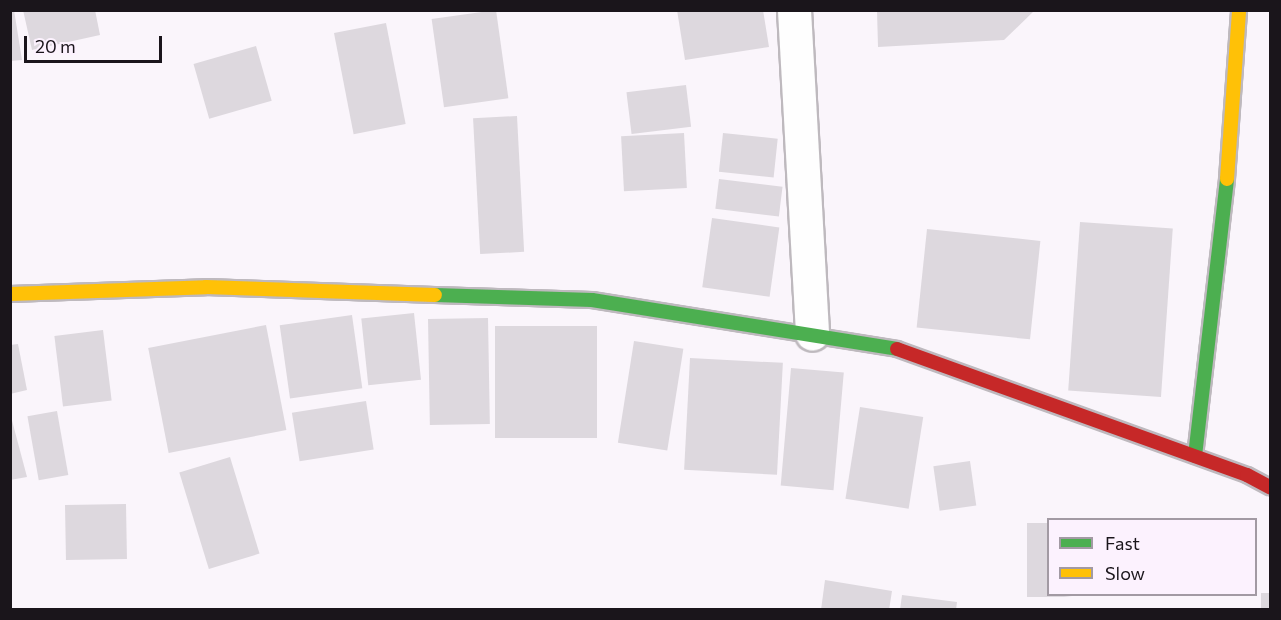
<!DOCTYPE html>
<html>
<head>
<meta charset="utf-8">
<style>
  body { margin:0 }
  #map { position:relative; width:1281px; height:620px; overflow:hidden; background:#faf5fb; font-family:Commissioner,sans-serif }
  div>[style] { position:absolute }
  .building>* { inset:0; background:#ddd8de; transform-origin:0 0 }
  .roads { filter:drop-shadow(2px 0 #beb9be) drop-shadow(-2px 0 #beb9be) drop-shadow(0 2px #beb9be) drop-shadow(0 -2px #beb9be) }
  .street>* { height:33px; margin:-16.5px; padding:0 16.5px; transform-origin:16.5px; border-radius:16.5px; background:#fefefe }
  .fast>* { height:14px; margin:-7px; padding:0 7px; transform-origin:7px; border-radius:7px; background:#4caf50 }
  .slow>* { height:14px; margin:-7px; padding:0 7px; transform-origin:7px; border-radius:7px; background:#ffc107 }
  .jam>* { height:14px; margin:-7px; padding:0 7px; transform-origin:7px; border-radius:7px; background:#c62828 }
  span { translate:-50% -50%; white-space:nowrap; text-align:center; line-height:1.15; -webkit-text-stroke:5px #fcf2fe; paint-order:stroke }
  .frame { position:absolute; inset:0; border:12px solid #1a151b; pointer-events:none }
  .legend { position:absolute; left:1047px; top:518px; width:210px; height:78px; box-sizing:border-box; background:#fcf2fe; border:2px solid #a29aa3; margin:0; padding:8px 10px; list-style:none; font-size:18px; color:#1a151b }
  .legend li { display:flex; align-items:center; gap:12px; height:30px }
  .legend b { width:30px; border:2px solid #a29aa3 }
  .scale { position:absolute; left:24px; top:36px; width:138px; height:27px; box-sizing:border-box; border:3px solid #1a151b; border-top:0; padding-left:8px; font-size:18px; line-height:21px; white-space:nowrap; color:#1a151b; -webkit-text-stroke:4px #fcf2fe; paint-order:stroke }
</style>
</head>
<body>
<div id="map">
  <div class="building">
    <i style="clip-path:polygon(10px 10px,14px 10px,22px 60px,10px 61px)"></i>
    <i style="clip-path:polygon(23px 10px,95px 10px,100px 35px,32px 50px)"></i>
    <i style="left:496px;top:10px;width:89px;height:65px;rotate:82deg"></i>
    <i style="clip-path:polygon(677px 10px,763px 10px,769px 47px,685px 60px)"></i>
    <i style="clip-path:polygon(877px 10px,1035px 10px,1004px 40px,878px 47px)"></i>
    <i style="left:386px;top:23px;width:103px;height:53px;rotate:79deg"></i>
    <i style="left:256px;top:46px;width:57px;height:65px;rotate:74deg"></i>
    <i style="left:686px;top:85px;width:42px;height:60px;rotate:83deg"></i>
    <i style="left:517px;top:116px;width:136px;height:44px;rotate:87deg"></i>
    <i style="left:684px;top:133px;width:55px;height:63px;rotate:87deg"></i>
    <i style="left:723px;top:133px;width:55px;height:39px;rotate:6deg"></i>
    <i style="left:719px;top:179px;width:64px;height:30px;rotate:7deg"></i>
    <i style="left:712px;top:218px;width:68px;height:70px;rotate:8deg"></i>
    <i style="left:1080px;top:222px;width:93px;height:169px;rotate:4deg"></i>
    <i style="left:927px;top:229px;width:114px;height:99px;rotate:6deg"></i>
    <i style="left:414px;top:313px;width:67px;height:53px;rotate:84deg"></i>
    <i style="left:352px;top:315px;width:74px;height:73px;rotate:82deg"></i>
    <i style="left:488px;top:318px;width:106px;height:60px;rotate:89deg"></i>
    <i style="left:266px;top:325px;width:107px;height:120px;rotate:79deg"></i>
    <i style="left:495px;top:326px;width:102px;height:112px"></i>
    <i style="left:103px;top:330px;width:71px;height:49px;rotate:83deg"></i>
    <i style="left:634px;top:341px;width:50px;height:103px;rotate:9deg"></i>
    <i style="clip-path:polygon(18px 344px,27px 390px,10px 394px,10px 345px)"></i>
    <i style="left:690px;top:358px;width:93px;height:112px;rotate:3deg"></i>
    <i style="left:791px;top:368px;width:53px;height:118px;rotate:5deg"></i>
    <i style="left:366px;top:401px;width:49px;height:75px;rotate:81deg"></i>
    <i style="left:860px;top:407px;width:64px;height:93px;rotate:9deg"></i>
    <i style="left:57px;top:411px;width:65px;height:30px;rotate:80deg"></i>
    <i style="clip-path:polygon(10px 413px,27px 477px,10px 480px)"></i>
    <i style="left:230px;top:457px;width:101px;height:53px;rotate:73deg"></i>
    <i style="left:970px;top:461px;width:45px;height:37px;rotate:82deg"></i>
    <i style="left:126px;top:504px;width:55px;height:61px;rotate:89deg"></i>
    <i style="clip-path:polygon(1027px 523px,1048px 523px,1048px 594px,1072px 597px,1027px 597px)"></i>
    <i style="clip-path:polygon(825px 580px,892px 591px,889px 610px,821px 610px)"></i>
    <i style="left:1261px;top:593px;width:9px;height:17px"></i>
    <i style="clip-path:polygon(902px 595px,957px 602px,956px 610px,900px 610px)"></i>
  </div>
  <div class="roads">
    <div class="street">
      <i style="left:794px;top:10px;width:324px;rotate:86.8deg"></i>
    </div>
    <div class="fast">
      <i style="left:435px;top:295px;width:157px;rotate:1.8deg"></i>
      <i style="left:592px;top:300px;width:309px;rotate:9.1deg"></i>
      <i style="left:1195px;top:456px;width:279px;rotate:-83.4deg"></i>
    </div>
    <div class="slow">
      <i style="left:1227px;top:179px;width:169px;rotate:-85.9deg"></i>
      <i style="left:10px;top:294px;width:196px;rotate:-2deg"></i>
      <i style="left:206px;top:287px;width:229px;rotate:2deg"></i>
    </div>
    <div class="jam">
      <i style="left:897px;top:349px;width:372px;rotate:19.8deg"></i>
      <i style="left:1247px;top:475px;width:26px;rotate:28deg"></i>
    </div>
  </div>
  <div class="frame"></div>
  <ul class="legend">
  <li><b style="height:8px;background:#4caf50"></b>Fast</li>
  <li><b style="height:8px;background:#ffc107"></b>Slow</li>
  </ul>
  <div class="scale">20 m</div>
</div>
</body>
</html>
